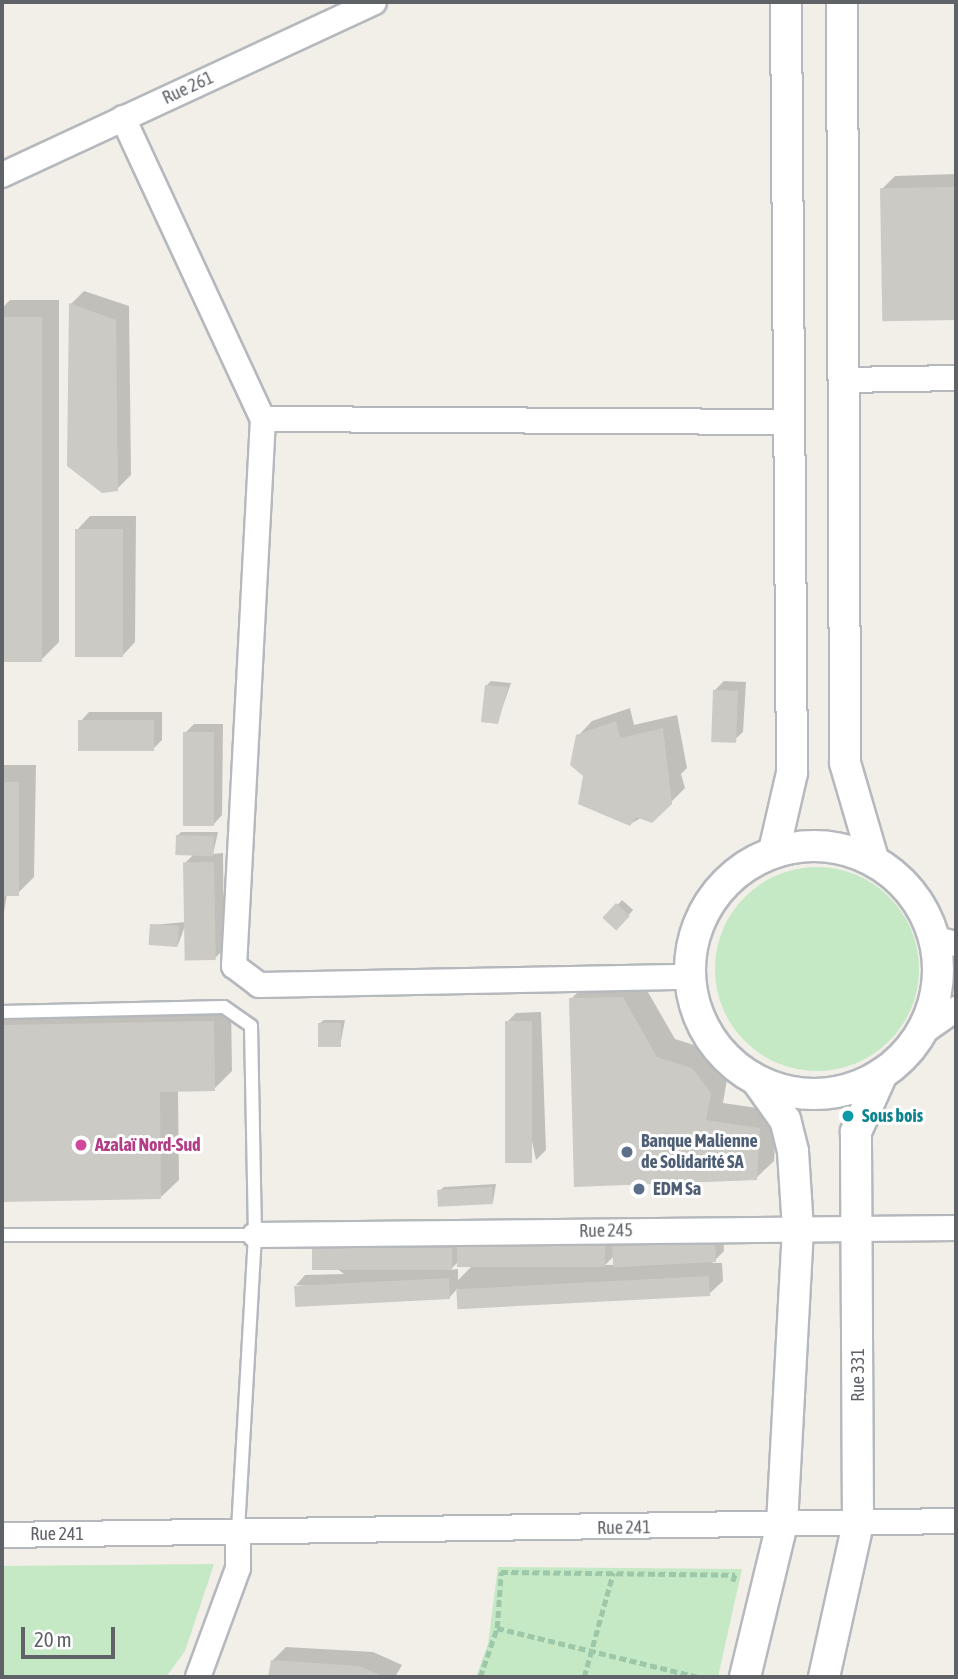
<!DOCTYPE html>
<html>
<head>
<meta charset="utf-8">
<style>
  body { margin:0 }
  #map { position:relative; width:958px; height:1679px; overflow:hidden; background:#f1efe8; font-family:"Asap Condensed",sans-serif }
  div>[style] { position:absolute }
  .green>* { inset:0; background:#c5e8c5 }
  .round { border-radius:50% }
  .shadow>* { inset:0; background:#0003; transform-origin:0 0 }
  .building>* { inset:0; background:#cccac5; transform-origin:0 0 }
  .path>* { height:4.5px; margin-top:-2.25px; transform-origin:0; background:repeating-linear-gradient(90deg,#9cc7a9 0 7px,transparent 0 10.5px) }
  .roads { filter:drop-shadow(2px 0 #b5b8bc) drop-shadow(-2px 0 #b5b8bc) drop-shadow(0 2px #b5b8bc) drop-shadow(0 -2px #b5b8bc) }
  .service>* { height:12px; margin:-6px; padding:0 6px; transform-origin:6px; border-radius:6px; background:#fff }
  .minor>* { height:24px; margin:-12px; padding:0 12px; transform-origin:12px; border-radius:12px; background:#fff }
  .tertiary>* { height:30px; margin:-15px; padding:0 15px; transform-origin:15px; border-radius:15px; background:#fff }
  .tertiary>.ring { margin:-15px; padding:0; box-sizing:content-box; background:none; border:30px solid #fff; border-radius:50% }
  .dots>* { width:19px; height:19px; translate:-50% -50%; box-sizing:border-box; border:4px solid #fff; border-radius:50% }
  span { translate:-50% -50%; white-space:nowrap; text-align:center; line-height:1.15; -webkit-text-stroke:6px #fff; paint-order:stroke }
  .street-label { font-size:18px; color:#5f6368 }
  .culture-label { font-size:18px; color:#0d838f; font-weight:700 }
  .left { translate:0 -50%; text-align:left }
  .service-label { font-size:18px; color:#4e5e75; font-weight:700 }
  .hotel-label { font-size:18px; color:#b23c85; font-weight:700 }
  .frame { position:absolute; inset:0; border:4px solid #5f6368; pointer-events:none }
  .scale { position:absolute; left:21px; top:1627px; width:94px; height:32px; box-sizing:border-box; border:4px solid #5f6368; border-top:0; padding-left:9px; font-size:21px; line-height:24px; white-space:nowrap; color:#5f6368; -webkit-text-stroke:5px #fff; paint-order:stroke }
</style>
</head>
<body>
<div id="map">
  <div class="green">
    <i class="round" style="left:715px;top:867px;width:204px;height:204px"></i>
    <i style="clip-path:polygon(214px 1564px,185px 1651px,166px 1677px,2px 1677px,2px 1566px)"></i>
    <i style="clip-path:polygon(498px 1567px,742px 1569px,718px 1677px,476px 1677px,488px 1644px)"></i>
  </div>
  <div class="shadow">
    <i style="clip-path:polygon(956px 174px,956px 318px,886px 321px,881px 190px,895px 176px)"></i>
    <i style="clip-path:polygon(84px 291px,129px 306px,131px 475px,117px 489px,71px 304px)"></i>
    <i style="clip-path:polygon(10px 300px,59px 300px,59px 642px,41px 660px,2px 660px,2px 308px)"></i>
    <i style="clip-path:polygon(90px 516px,136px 516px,135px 642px,122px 656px,77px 530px)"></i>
    <i style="clip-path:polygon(491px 681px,511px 683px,497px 723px,486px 686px)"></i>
    <i style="clip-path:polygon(724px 681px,746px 682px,743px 732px,733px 741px,715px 690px)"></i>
    <i style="clip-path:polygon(630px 708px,634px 725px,677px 715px,687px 768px,681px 774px,685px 788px,671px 802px,630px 824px,585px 775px,578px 736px,592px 721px)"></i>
    <i style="clip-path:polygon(89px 712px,162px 712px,162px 740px,153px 749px,80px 722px)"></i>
    <i style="clip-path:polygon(194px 724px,223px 724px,222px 815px,213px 825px,185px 733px)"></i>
    <i style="clip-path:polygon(2px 749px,4px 765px,36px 765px,34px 877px,16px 895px,7px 895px,2px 923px)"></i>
    <i style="clip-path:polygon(181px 832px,218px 832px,213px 854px,223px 853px,224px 949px,215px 958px,186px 923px,178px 945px,152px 925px,186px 922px,185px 863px,195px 853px,177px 836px)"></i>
    <i style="left:622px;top:900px;width:15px;height:25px;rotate:42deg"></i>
    <i style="clip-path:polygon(641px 980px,675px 1039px,710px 1050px,728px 1074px,723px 1103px,777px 1111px,774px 1161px,756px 1178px,571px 999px,589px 981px)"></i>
    <i style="clip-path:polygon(231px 1004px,232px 1071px,214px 1089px,178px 1090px,179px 1180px,161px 1197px,2px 1200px,2px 1008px)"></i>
    <i style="clip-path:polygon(541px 1012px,546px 1150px,536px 1160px,507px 1022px,516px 1013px)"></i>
    <i style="clip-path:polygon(324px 1020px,345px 1020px,340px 1046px,319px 1024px)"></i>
    <i style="clip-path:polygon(496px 1184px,493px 1202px,439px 1191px,444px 1187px)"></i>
    <i style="clip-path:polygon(evenodd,723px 1233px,724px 1251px,712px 1263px,722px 1263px,723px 1281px,709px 1294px,457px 1289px,450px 1297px,296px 1285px,305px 1275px,344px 1274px,314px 1251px,323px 1242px,613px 1236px,614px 1245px,623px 1236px,723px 1233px,614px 1256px,614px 1265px,605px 1265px,614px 1256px,723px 1233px,459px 1261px,472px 1266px,458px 1280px,458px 1269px,450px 1270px,459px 1261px)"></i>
    <i style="clip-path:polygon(286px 1647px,373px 1652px,402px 1665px,395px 1677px,269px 1677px,272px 1661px)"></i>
  </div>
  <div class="building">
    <i style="left:954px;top:187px;width:133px;height:74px;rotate:89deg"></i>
    <i style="clip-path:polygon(69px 303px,116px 320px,118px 491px,102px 493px,67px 466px)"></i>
    <i style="left:2px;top:317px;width:40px;height:345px"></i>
    <i style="left:75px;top:529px;width:48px;height:128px"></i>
    <i style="clip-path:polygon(485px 685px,508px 687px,498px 724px,481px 722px)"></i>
    <i style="left:713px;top:690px;width:25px;height:52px;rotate:2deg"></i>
    <i style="left:154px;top:720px;width:31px;height:76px;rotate:90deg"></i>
    <i style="clip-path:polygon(616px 721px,620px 738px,663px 728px,672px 804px,652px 823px,636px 817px,630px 826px,578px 804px,583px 776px,570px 765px,576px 735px)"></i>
    <i style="left:214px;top:732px;width:94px;height:31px;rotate:90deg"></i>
    <i style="left:2px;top:782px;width:17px;height:114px"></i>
    <i style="left:176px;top:835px;width:38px;height:20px;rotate:2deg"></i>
    <i style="left:214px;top:862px;width:98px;height:31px;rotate:89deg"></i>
    <i style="left:616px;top:903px;width:19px;height:20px;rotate:43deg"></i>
    <i style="left:150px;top:924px;width:29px;height:21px;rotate:4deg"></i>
    <i style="clip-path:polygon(623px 997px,657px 1057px,692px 1068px,711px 1093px,706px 1120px,760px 1128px,757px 1180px,574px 1187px,569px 998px)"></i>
    <i style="clip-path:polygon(214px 1021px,215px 1091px,160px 1092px,161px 1199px,2px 1202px,2px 1025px)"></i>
    <i style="left:505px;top:1021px;width:27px;height:142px"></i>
    <i style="left:318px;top:1023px;width:23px;height:24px"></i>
    <i style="left:492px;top:1187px;width:17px;height:55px;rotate:87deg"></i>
    <i style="left:715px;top:1241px;width:21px;height:103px;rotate:87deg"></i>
    <i style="left:605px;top:1244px;width:23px;height:148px;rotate:90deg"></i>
    <i style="left:452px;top:1248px;width:22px;height:140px;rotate:90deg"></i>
    <i style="left:709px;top:1276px;width:20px;height:253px;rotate:87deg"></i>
    <i style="left:449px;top:1278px;width:21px;height:155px;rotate:87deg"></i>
    <i style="clip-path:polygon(271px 1660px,359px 1666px,385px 1677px,268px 1677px)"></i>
  </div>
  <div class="path">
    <i style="left:497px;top:1628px;width:207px;rotate:13.7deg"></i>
    <i style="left:480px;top:1677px;width:52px;rotate:-70.9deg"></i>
    <i style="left:497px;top:1628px;width:56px;rotate:-85.9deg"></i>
    <i style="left:501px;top:1572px;width:234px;rotate:0.7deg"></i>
    <i style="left:735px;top:1575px;width:7px;rotate:106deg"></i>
    <i style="left:584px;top:1677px;width:108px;rotate:-74.4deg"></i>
  </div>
  <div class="roads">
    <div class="service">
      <i style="left:2px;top:1012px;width:222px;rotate:-1.3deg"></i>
      <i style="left:224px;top:1007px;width:33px;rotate:35deg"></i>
      <i style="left:251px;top:1026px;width:209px;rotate:88.9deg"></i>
      <i style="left:255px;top:1235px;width:298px;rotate:93.3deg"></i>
      <i style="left:2px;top:1235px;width:253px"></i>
    </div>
    <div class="minor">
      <i style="left:123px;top:118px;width:332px;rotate:65.1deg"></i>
      <i style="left:263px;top:419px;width:548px;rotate:93.03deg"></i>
      <i style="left:234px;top:966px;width:31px;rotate:37deg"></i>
      <i style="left:259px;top:985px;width:430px;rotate:-1.1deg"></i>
      <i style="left:2px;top:175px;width:410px;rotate:-24.9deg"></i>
      <i style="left:844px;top:380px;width:112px;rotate:-1deg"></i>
      <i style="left:263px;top:419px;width:526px;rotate:0.33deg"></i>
      <i style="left:936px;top:939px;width:21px;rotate:14deg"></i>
      <i style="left:922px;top:1033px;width:42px;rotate:-35.2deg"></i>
      <i style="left:255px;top:1235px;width:701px;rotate:-0.57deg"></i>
      <i style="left:2px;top:1535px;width:954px;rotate:-0.84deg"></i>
      <i style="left:198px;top:1677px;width:116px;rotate:-69.8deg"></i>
      <i style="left:238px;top:1568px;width:35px;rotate:-90deg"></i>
    </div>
    <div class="tertiary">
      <i style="left:842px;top:2px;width:761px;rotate:89.77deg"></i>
      <i style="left:845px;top:763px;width:100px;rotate:73.7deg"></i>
      <i class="ring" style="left:690px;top:846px;width:218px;height:218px"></i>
      <i style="left:774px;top:851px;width:80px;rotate:-77deg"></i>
      <i style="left:792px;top:773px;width:771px;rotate:-90.45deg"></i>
      <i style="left:745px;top:1677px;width:157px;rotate:-76.4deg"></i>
      <i style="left:782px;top:1524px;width:295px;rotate:-86.9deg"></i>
      <i style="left:798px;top:1229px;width:78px;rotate:-93.7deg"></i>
      <i style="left:793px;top:1151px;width:32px;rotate:-104deg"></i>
      <i style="left:785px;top:1120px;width:47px;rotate:-125.4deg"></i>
      <i style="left:824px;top:1677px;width:157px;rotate:-77.5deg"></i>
      <i style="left:858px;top:1524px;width:392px;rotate:-90.3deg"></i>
      <i style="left:856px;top:1132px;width:64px;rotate:-65.9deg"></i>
    </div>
  </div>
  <div class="dots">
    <i style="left:848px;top:1116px;background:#0f9aa8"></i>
    <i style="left:81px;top:1145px;background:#d1479c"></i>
    <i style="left:627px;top:1152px;background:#5c6f8a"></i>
    <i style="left:639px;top:1189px;background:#5c6f8a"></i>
  </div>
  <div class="street-label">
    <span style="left:188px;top:88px;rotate:-25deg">Rue 261</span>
    <span style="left:606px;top:1231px;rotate:-1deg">Rue 245</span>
    <span style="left:858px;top:1375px;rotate:-90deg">Rue 331</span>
    <span style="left:624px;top:1528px;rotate:-1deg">Rue 241</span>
    <span style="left:57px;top:1534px">Rue 241</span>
  </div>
  <div class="culture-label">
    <span class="left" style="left:862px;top:1116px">Sous bois</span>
  </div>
  <div class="service-label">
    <span class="left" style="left:641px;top:1152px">Banque Malienne<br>de Solidarité SA</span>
    <span class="left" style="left:653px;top:1189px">EDM Sa</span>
  </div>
  <div class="hotel-label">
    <span class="left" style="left:95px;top:1145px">Azalaï Nord-Sud</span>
  </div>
  <div class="frame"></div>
  <div class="scale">20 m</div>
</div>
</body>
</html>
